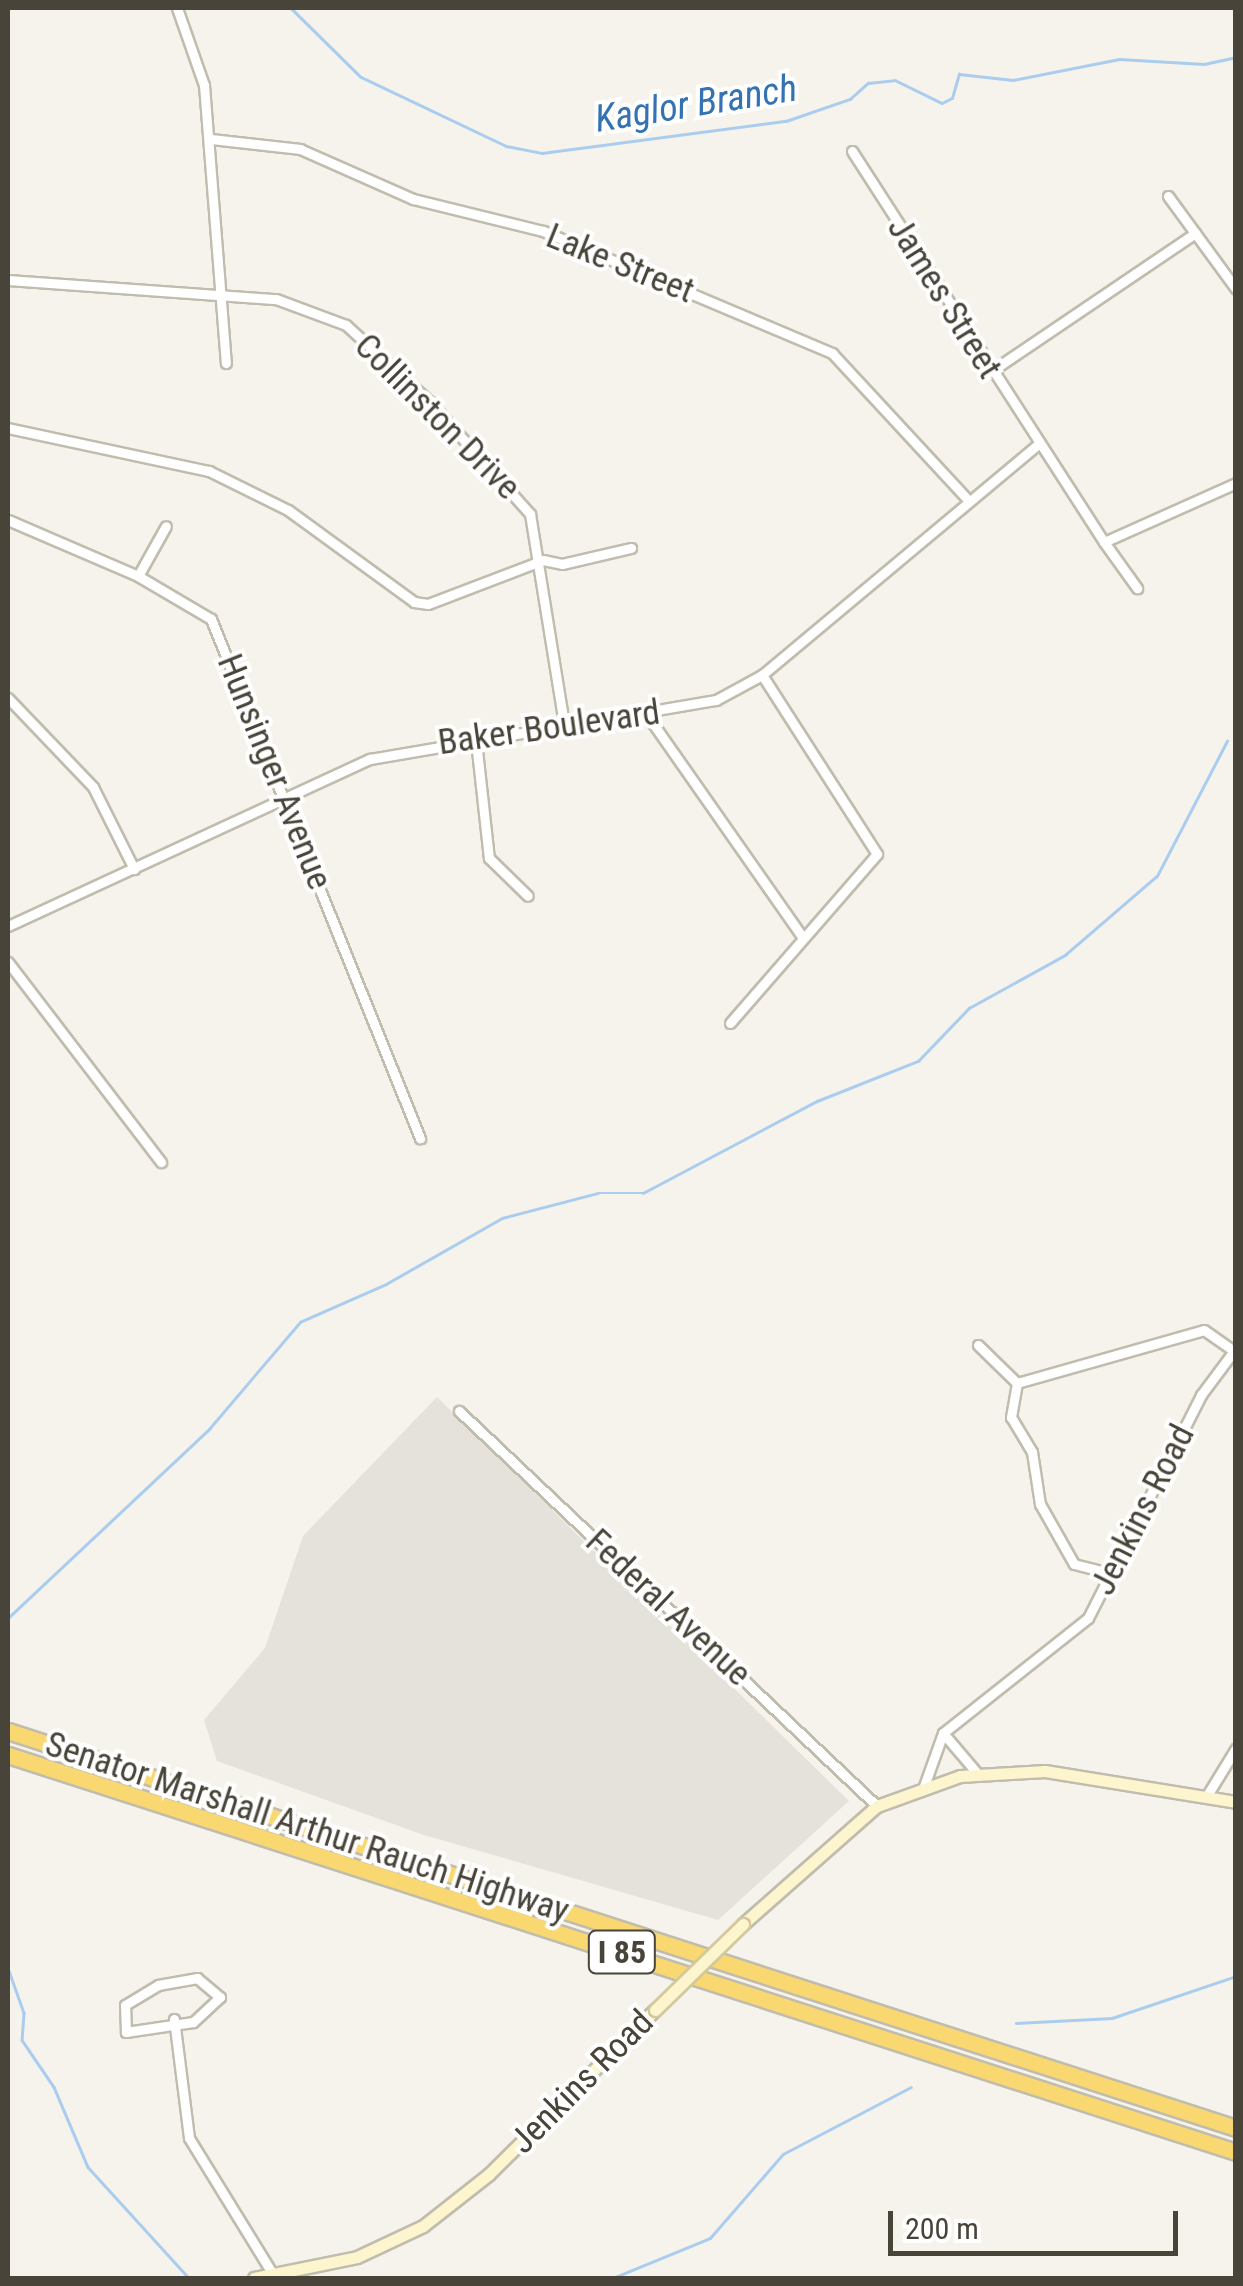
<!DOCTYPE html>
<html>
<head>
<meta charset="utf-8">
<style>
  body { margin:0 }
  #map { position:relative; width:1243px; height:2286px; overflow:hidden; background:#f5f3eb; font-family:"Roboto Condensed",sans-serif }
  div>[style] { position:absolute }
  .industrial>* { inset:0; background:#e5e2dc }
  .stream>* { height:2.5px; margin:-1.25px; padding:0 1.25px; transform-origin:1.25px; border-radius:1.25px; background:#aacdef }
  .roads { filter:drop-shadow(2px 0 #c0bcae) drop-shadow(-2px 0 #c0bcae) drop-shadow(0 2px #c0bcae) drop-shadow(0 -2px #c0bcae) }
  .street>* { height:9px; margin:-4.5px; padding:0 4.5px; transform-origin:4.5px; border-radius:4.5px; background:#fff }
  .secondary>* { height:11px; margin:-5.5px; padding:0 5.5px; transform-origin:5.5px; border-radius:5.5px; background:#fdf5cd }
  .highway>* { height:15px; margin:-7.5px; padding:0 7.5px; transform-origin:7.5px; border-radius:7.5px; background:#f9d872 }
  .bridges { filter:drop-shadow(2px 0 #d3c99c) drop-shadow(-2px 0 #d3c99c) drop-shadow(0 2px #d3c99c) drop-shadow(0 -2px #d3c99c) }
  .secondary-bridge>* { height:11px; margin:-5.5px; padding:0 5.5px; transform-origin:5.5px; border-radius:5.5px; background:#fdf5cd }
  span { translate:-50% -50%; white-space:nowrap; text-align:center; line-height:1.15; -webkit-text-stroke:8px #fff; paint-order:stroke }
  .shield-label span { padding:2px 8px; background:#fff; border:2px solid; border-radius:8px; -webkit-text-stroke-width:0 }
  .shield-label { font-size:32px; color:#494439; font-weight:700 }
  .street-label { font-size:35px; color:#494439 }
  .water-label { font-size:38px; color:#3473b3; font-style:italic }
  .frame { position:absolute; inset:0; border:10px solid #494439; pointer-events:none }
  .scale { position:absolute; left:888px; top:2211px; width:290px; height:45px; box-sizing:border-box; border:5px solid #494439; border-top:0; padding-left:12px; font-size:30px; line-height:35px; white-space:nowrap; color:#494439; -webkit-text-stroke:8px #fff; paint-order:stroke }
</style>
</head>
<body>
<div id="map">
  <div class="industrial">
    <i style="clip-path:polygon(437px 1397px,849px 1801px,718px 1920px,424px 1835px,217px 1761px,204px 1720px,265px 1648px,303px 1536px)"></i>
  </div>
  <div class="stream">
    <i style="left:291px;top:8px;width:98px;rotate:44.6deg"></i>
    <i style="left:361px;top:77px;width:161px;rotate:25.4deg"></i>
    <i style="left:506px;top:146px;width:37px;rotate:11deg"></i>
    <i style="left:542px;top:153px;width:246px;rotate:-7.5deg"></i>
    <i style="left:786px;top:121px;width:68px;rotate:-19deg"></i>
    <i style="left:850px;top:99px;width:24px;rotate:-42deg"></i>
    <i style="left:868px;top:83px;width:27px;rotate:-6deg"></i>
    <i style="left:895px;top:80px;width:52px;rotate:26.1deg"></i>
    <i style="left:942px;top:103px;width:11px;rotate:-27deg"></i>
    <i style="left:952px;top:98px;width:25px;rotate:-74deg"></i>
    <i style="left:959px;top:74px;width:54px;rotate:6.3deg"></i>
    <i style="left:1013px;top:80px;width:108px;rotate:-11.2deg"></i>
    <i style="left:1119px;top:59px;width:85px;rotate:3.4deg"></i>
    <i style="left:1204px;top:64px;width:33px;rotate:-12deg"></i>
    <i style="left:8px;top:1618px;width:276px;rotate:-43.2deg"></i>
    <i style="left:209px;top:1429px;width:140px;rotate:-49.6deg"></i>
    <i style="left:300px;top:1322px;width:94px;rotate:-23.8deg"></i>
    <i style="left:386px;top:1284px;width:133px;rotate:-29.6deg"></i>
    <i style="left:502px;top:1218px;width:99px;rotate:-14.6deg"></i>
    <i style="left:598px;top:1193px;width:45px"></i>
    <i style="left:643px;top:1193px;width:197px;rotate:-27.9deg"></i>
    <i style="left:817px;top:1101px;width:109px;rotate:-21.6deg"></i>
    <i style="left:918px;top:1061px;width:74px;rotate:-46.1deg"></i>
    <i style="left:969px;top:1008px;width:110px;rotate:-28.9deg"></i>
    <i style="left:1065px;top:955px;width:121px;rotate:-40.7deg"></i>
    <i style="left:1157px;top:876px;width:152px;rotate:-62.6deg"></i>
    <i style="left:8px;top:1968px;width:48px;rotate:70.4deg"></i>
    <i style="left:24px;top:2013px;width:27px;rotate:94deg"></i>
    <i style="left:22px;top:2040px;width:57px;rotate:55.8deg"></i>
    <i style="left:54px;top:2087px;width:87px;rotate:67deg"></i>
    <i style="left:88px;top:2167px;width:149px;rotate:47.7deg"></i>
    <i style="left:1016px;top:2023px;width:96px;rotate:-3deg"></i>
    <i style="left:1112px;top:2018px;width:131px;rotate:-18.7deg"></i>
    <i style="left:613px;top:2278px;width:105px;rotate:-22.4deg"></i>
    <i style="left:710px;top:2238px;width:111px;rotate:-49deg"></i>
    <i style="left:783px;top:2154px;width:144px;rotate:-27.6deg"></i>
  </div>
  <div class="roads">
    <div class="street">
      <i style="left:177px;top:8px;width:82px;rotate:70.7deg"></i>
      <i style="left:204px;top:85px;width:279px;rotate:85.5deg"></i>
      <i style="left:211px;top:139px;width:90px;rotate:6.4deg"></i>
      <i style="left:300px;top:149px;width:124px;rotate:23.9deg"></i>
      <i style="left:413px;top:199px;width:134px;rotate:13.8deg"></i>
      <i style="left:543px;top:231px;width:314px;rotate:22.9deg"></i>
      <i style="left:832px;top:353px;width:200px;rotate:47.2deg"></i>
      <i style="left:852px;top:151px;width:465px;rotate:57.2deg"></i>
      <i style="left:1104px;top:542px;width:145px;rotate:-24.1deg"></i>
      <i style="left:1168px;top:196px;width:115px;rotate:53.8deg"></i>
      <i style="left:8px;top:280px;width:269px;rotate:4.1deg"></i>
      <i style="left:276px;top:299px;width:75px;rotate:20.4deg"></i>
      <i style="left:346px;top:325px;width:114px;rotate:42.5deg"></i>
      <i style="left:430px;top:402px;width:150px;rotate:48.2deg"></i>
      <i style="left:530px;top:514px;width:219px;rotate:80.8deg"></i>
      <i style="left:990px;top:372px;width:248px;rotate:-34.1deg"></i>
      <i style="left:8px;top:428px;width:206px;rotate:12.1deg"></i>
      <i style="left:209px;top:471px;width:88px;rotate:26.3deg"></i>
      <i style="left:288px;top:510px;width:156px;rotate:36.1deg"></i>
      <i style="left:414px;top:602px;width:14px;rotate:8deg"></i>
      <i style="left:428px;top:604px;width:123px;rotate:-20.9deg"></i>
      <i style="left:543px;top:560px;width:19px;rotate:12deg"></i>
      <i style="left:562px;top:564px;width:71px;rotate:-13.1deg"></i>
      <i style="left:8px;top:520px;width:142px;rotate:23.3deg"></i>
      <i style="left:138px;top:576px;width:85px;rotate:30.5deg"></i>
      <i style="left:211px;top:619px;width:560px;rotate:68.07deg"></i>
      <i style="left:1104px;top:542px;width:57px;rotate:54.3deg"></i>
      <i style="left:138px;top:576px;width:57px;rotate:-60.8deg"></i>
      <i style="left:8px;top:698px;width:123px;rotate:46.3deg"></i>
      <i style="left:93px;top:787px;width:92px;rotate:63.4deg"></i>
      <i style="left:647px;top:715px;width:272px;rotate:55deg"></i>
      <i style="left:476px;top:741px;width:118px;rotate:83.7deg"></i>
      <i style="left:489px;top:858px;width:54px;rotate:44.3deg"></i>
      <i style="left:8px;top:926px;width:399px;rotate:-24.8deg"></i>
      <i style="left:370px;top:759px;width:351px;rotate:-9.7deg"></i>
      <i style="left:716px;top:700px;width:52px;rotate:-28.5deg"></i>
      <i style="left:762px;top:675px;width:359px;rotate:-39.9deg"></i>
      <i style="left:8px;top:962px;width:252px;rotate:52.6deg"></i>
      <i style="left:730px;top:1023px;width:224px;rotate:-49deg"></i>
      <i style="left:877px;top:854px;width:213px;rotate:-122.7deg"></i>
      <i style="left:978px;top:1345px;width:54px;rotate:44.3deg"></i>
      <i style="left:1017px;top:1383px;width:194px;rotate:-15.8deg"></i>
      <i style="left:1204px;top:1330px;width:35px;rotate:35deg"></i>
      <i style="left:1017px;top:1383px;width:35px;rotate:100deg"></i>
      <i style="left:1011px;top:1417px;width:41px;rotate:59deg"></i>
      <i style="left:1032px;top:1452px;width:53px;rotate:81.3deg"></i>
      <i style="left:1040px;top:1504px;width:69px;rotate:60.5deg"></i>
      <i style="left:1074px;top:1564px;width:40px;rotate:14.4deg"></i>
      <i style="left:459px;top:1411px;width:575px;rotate:43.38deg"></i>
      <i style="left:943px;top:1733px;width:52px;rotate:49.6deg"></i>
      <i style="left:924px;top:1786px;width:56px;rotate:-70.3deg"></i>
      <i style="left:943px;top:1733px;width:185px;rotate:-38.4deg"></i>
      <i style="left:1088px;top:1618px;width:250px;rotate:-63.1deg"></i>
      <i style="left:1201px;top:1395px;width:59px;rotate:-53.3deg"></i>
      <i style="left:1206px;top:1797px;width:57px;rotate:-58.5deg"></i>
      <i style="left:197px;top:1978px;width:30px;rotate:40deg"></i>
      <i style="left:220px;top:1997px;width:37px;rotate:137deg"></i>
      <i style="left:193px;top:2022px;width:68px;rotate:171.5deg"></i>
      <i style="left:126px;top:2032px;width:27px;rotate:-92deg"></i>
      <i style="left:125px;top:2005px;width:39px;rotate:-31deg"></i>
      <i style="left:158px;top:1985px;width:40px;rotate:-10deg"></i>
      <i style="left:174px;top:2019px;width:120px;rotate:82.8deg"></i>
      <i style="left:189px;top:2138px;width:162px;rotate:58.4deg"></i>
    </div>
    <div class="secondary">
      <i style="left:743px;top:1924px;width:179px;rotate:-41.4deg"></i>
      <i style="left:877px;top:1806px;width:88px;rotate:-19.9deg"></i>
      <i style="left:960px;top:1776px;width:85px;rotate:-3.4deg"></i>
      <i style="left:1045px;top:1771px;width:193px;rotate:9.2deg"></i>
      <i style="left:254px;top:2278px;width:105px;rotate:-11.5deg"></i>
      <i style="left:357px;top:2257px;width:73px;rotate:-25.2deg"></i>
      <i style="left:423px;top:2226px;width:84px;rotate:-38.2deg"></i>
      <i style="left:489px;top:2174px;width:233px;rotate:-44.7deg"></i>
    </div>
    <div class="highway">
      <i style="left:8px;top:1731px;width:1291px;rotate:17.92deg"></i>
      <i style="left:8px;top:1755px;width:1291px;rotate:17.92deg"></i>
    </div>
  </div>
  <div class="bridges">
    <div class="secondary-bridge">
      <i style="left:655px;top:2010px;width:123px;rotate:-44.3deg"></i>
    </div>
  </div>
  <div class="shield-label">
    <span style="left:622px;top:1952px">I 85</span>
  </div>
  <div class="street-label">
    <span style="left:620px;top:264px;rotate:22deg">Lake Street</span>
    <span style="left:944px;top:298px;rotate:58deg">James Street</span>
    <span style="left:437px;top:417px;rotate:45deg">Collinston Drive</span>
    <span style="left:549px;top:728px;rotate:-8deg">Baker Boulevard</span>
    <span style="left:274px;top:772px;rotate:68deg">Hunsinger Avenue</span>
    <span style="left:1143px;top:1510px;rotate:-63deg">Jenkins Road</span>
    <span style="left:668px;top:1608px;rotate:43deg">Federal Avenue</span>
    <span style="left:307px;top:1828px;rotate:18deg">Senator Marshall Arthur Rauch Highway</span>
    <span style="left:582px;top:2082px;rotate:-45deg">Jenkins Road</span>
  </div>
  <div class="water-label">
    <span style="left:696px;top:104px;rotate:-9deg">Kaglor Branch</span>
  </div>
  <div class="frame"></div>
  <div class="scale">200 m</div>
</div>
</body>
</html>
